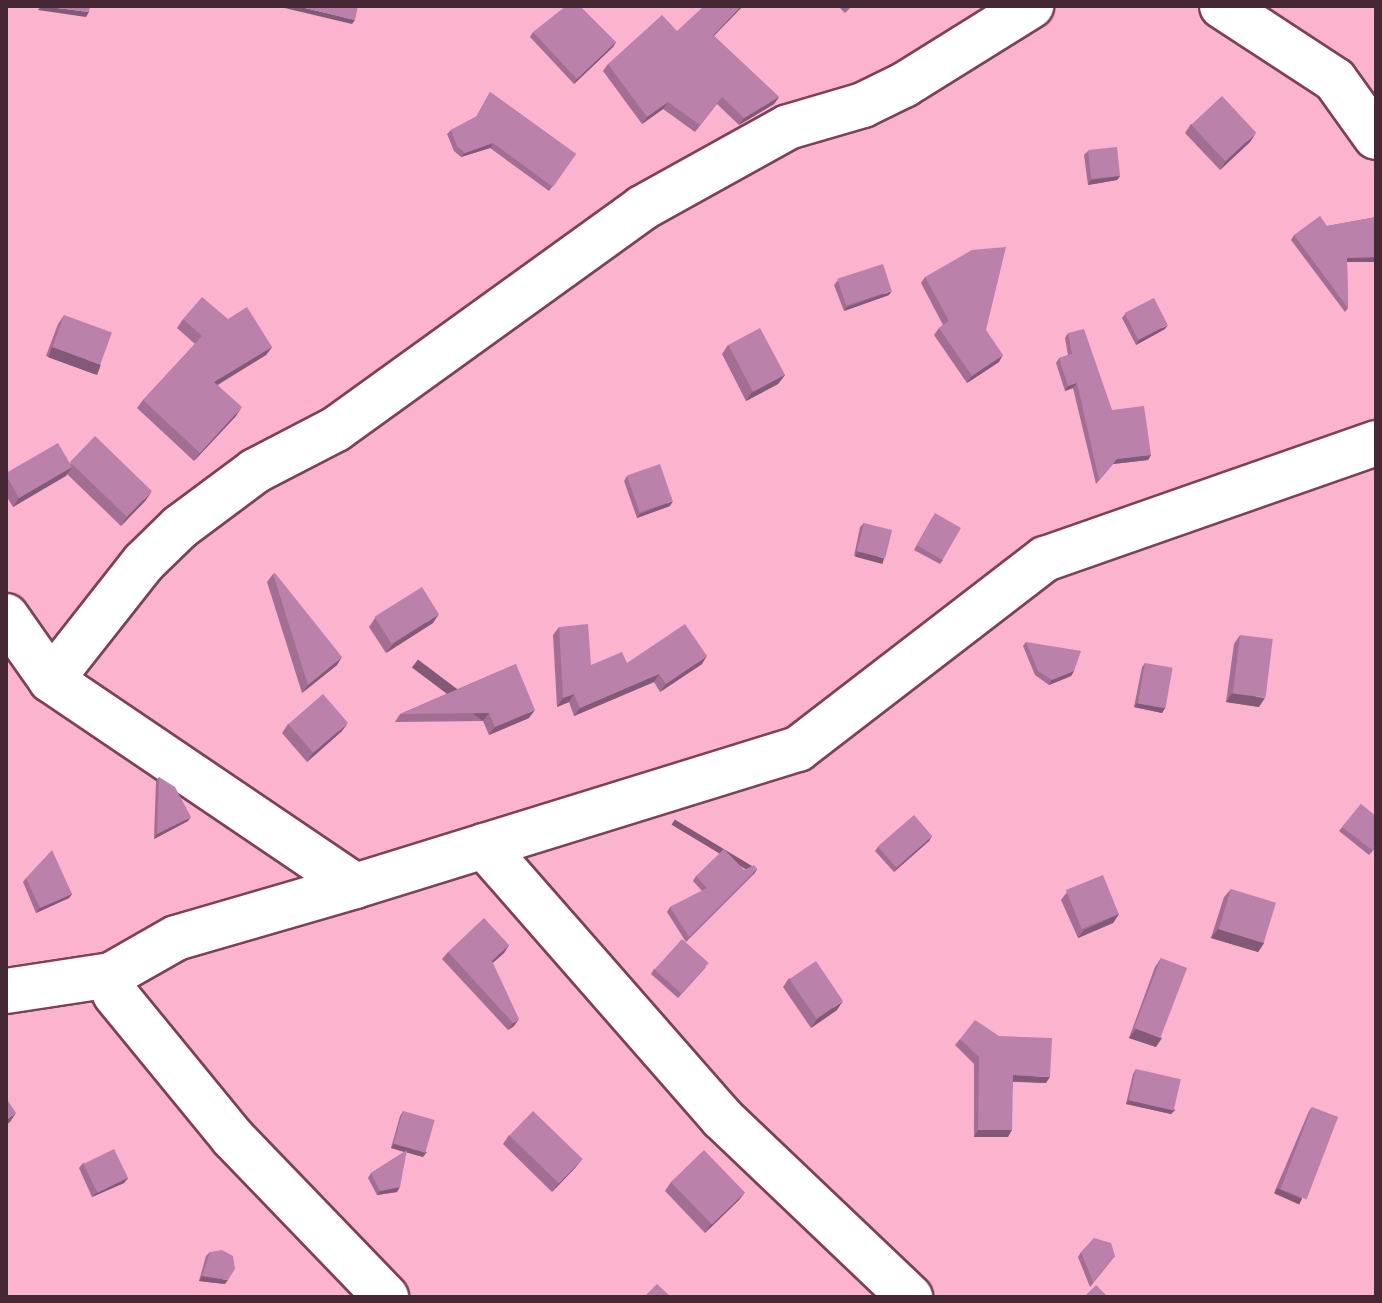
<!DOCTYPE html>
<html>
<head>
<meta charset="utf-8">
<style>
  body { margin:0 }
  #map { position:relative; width:1382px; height:1303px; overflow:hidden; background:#fcb3cd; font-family:Spectral,serif }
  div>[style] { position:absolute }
  .roads { filter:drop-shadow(2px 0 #7e4058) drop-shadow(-2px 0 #7e4058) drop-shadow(0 2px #7e4058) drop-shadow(0 -2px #7e4058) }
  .minor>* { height:44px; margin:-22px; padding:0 22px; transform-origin:22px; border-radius:22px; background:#fff }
  .wall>* { inset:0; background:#a06f93 }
  .shaded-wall>* { inset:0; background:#825a78; transform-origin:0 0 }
  .building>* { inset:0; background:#ba81ab; transform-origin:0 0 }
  span { translate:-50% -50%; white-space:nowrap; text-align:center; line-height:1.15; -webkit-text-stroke:7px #fcb3cd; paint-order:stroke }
  .frame { position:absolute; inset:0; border:8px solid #452833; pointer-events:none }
</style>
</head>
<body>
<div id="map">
  <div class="roads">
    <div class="minor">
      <i style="left:1222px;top:6px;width:135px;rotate:33.2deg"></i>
      <i style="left:1335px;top:80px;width:70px;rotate:54.3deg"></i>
      <i style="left:6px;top:616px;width:78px;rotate:54.9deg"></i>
      <i style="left:51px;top:680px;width:367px;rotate:34.1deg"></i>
      <i style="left:355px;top:886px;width:464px;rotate:-17.2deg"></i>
      <i style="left:798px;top:749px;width:312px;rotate:-37.6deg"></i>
      <i style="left:1045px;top:559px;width:351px;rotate:-19.3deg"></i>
      <i style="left:51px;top:680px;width:150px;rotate:-51.8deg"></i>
      <i style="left:144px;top:562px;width:50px;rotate:-44.2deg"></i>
      <i style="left:180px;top:527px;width:94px;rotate:-36.7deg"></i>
      <i style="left:255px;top:471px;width:91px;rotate:-27.4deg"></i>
      <i style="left:336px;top:429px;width:377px;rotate:-35.8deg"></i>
      <i style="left:642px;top:208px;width:167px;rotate:-29deg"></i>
      <i style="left:788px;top:127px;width:78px;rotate:-16.3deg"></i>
      <i style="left:863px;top:105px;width:46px;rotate:-26deg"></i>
      <i style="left:904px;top:85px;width:150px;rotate:-31.9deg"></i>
      <i style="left:484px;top:846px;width:361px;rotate:48.8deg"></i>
      <i style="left:722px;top:1118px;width:260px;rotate:43.6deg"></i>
      <i style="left:355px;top:886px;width:186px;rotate:163.8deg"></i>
      <i style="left:176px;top:938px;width:75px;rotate:150.4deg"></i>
      <i style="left:111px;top:975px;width:19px;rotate:78deg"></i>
      <i style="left:115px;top:994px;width:186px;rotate:50.7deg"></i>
      <i style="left:233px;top:1138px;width:221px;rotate:46.1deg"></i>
      <i style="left:6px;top:991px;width:106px;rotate:-8.7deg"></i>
    </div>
  </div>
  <div class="wall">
    <i style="clip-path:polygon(838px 6px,852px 6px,845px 13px)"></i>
    <i style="clip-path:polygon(677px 31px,714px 36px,779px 97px,774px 104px,739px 125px,717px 104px,695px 132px,663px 109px,642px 124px,603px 71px,608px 64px)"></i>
    <i style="clip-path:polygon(533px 32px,616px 42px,613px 47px,574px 84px,530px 37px)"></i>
    <i style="clip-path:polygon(490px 92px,576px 154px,549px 191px,490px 148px,461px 157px,454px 151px,447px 134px,451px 130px,476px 117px)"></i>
    <i style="clip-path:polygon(1191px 124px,1250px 142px,1220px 170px,1185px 133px)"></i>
    <i style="clip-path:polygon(1088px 151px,1120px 176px,1117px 180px,1088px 185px,1084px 155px)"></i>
    <i style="clip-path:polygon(1376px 217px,1376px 262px,1347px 262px,1348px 308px,1345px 312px,1291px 240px,1294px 235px,1327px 226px)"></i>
    <i style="clip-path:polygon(925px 277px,986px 330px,999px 362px,967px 383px,934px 335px,939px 328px,943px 325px,921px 283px)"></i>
    <i style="clip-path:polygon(838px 280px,889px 295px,844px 311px,834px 285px)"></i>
    <i style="clip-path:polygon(1125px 314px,1165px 329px,1136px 345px,1122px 318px)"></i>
    <i style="clip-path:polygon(64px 315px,94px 374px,46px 356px,58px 324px)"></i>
    <i style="clip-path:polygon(183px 319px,228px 319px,272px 347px,266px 355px,218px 385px,236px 416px,194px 461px,137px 408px,143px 400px,195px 344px,177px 328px)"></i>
    <i style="clip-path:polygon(1068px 333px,1112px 410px,1151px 455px,1148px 460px,1113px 464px,1096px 484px,1073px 388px,1065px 391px,1056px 363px,1059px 358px,1068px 355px,1065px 338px)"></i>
    <i style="clip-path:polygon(728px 345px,785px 375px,778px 384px,746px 401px,722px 354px)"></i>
    <i style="clip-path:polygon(70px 463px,146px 500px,121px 526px,67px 474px,13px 507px,6px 495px,6px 473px)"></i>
    <i style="clip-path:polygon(627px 476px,670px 506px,637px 518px,624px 481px)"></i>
    <i style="clip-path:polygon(932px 518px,943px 560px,940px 564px,914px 550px)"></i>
    <i style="clip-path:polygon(864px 523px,881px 563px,854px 556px,860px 527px)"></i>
    <i style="clip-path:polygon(273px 574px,337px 665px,302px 693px,267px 582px)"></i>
    <i style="clip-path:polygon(375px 618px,433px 623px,386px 653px,369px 627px)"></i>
    <i style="clip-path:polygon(559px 627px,591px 665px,627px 663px,702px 664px,660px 692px,654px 682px,574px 716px,569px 702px,557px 707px,553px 635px)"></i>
    <i style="clip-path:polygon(1240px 635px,1259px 707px,1226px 702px,1234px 644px)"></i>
    <i style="clip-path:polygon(1026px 642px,1074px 671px,1071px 676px,1049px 685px,1035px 675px,1023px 646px)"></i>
    <i style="clip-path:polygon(1145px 663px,1165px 708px,1162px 713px,1134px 707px,1142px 667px)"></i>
    <i style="clip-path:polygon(516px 664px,529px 718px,489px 735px,483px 721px,395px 722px,400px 714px)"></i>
    <i style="clip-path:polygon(288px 724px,342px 731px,307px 762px,282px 733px)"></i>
    <i style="clip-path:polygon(159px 777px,188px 821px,154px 839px,156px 781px)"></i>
    <i style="clip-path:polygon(1361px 804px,1376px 847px,1369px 855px,1339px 831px)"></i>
    <i style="clip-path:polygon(932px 836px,929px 841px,894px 872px,875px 851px,878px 847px)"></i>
    <i style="clip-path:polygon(757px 869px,754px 874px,686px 942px,667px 912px,670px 907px,702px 891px,693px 881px,696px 876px,744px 870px)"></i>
    <i style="clip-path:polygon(26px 878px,72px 894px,69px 898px,36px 913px,23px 882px)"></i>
    <i style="clip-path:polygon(1231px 889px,1264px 943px,1258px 952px,1211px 938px,1224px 897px)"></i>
    <i style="clip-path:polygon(1067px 892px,1119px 914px,1113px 923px,1078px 938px,1061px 900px)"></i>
    <i style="clip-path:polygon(509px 945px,504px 953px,492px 963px,514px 1026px,508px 1030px,442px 959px,448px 952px)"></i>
    <i style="clip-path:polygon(1161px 958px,1156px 1047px,1129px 1038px,1155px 967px)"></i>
    <i style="clip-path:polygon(706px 967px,678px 998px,651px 974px,654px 969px)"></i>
    <i style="clip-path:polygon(789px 978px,837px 1010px,811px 1028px,783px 987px)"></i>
    <i style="clip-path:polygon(960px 1039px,1046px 1083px,1013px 1082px,1008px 1137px,974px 1137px,974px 1064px,955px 1045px)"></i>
    <i style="clip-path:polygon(1136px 1069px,1175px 1110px,1171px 1114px,1126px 1104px,1133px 1074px)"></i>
    <i style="clip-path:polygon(1312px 1107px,1302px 1199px,1299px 1204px,1274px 1193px,1309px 1111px)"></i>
    <i style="clip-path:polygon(403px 1111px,423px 1157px,406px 1152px,397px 1192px,377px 1195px,368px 1178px,371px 1173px,404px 1152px,391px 1148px,400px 1116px)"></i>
    <i style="clip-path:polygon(509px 1135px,582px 1159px,575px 1168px,552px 1192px,503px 1144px)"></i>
    <i style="clip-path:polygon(83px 1163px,128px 1178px,124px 1183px,92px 1197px,79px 1168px)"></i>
    <i style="clip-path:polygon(671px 1182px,745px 1192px,739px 1200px,705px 1233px,665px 1191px)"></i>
    <i style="clip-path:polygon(210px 1252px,225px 1284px,199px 1281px,206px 1256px)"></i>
    <i style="clip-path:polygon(1081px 1252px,1115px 1256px,1090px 1287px,1078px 1257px)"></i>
  </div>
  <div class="shaded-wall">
    <i style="clip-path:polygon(41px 6px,89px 12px,86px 17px,38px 10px)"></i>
    <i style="clip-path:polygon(276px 6px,297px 6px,355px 20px,352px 24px)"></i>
    <i style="clip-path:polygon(741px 6px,743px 6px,708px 42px,713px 35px)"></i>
    <i style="clip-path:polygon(616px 42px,613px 47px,574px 84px,577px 79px)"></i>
    <i style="clip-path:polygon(779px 97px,774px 104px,739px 125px,744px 118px)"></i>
    <i style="clip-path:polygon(668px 102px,663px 109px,642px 124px,647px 117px)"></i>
    <i style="clip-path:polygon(1256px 133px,1250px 142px,1220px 170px,1226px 161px)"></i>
    <i style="clip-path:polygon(493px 143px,490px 148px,461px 157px,465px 153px)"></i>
    <i style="clip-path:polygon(1120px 176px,1117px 180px,1088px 185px,1091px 180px)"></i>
    <i style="clip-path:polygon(1376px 257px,1376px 262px,1344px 262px,1347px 258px)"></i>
    <i style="clip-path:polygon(892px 291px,889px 295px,844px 311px,847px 307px)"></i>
    <i style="clip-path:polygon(1168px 325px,1165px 329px,1136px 345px,1139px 340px)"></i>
    <i style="left:52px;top:347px;width:52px;height:11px;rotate:20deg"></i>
    <i style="clip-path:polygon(272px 347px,266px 355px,208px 390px,214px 382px)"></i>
    <i style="clip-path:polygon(1003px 355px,999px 362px,967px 383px,972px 376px)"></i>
    <i style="clip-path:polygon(785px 375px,778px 384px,746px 401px,752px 392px)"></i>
    <i style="clip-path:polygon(1077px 383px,1073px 388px,1065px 391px,1068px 386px)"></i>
    <i style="clip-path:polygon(242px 407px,236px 416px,194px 461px,200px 453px)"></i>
    <i style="clip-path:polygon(1151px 455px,1148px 460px,1113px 464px,1096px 484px,1117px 459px)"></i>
    <i style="clip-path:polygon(72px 467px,66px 476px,13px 507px,19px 498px)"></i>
    <i style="clip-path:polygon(152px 491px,146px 500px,121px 526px,127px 517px)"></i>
    <i style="clip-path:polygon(673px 501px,670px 506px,637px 518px,640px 514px)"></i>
    <i style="left:857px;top:551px;width:28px;height:6px;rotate:15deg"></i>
    <i style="clip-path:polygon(439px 614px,433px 623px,386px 653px,393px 644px)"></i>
    <i style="clip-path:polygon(707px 656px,702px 664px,660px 692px,666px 684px)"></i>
    <i style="clip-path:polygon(342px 657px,337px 665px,302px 693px,308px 685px)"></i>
    <i style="clip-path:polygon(1074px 671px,1071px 676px,1049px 685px,1052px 680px)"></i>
    <i style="clip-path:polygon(659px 674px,654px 682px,574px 716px,580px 708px)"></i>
    <i style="clip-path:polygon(1232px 693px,1265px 698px,1259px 707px,1226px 702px)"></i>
    <i style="clip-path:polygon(574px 694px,569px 702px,557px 707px,563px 698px)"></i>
    <i style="clip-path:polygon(1137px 703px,1165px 708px,1162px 713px,1134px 707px)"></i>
    <i style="clip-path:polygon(535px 710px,529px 718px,489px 735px,495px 727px)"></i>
    <i style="left:489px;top:713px;width:10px;height:89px;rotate:127deg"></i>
    <i style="clip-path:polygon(348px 723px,342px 731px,307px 762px,313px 753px)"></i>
    <i style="clip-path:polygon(191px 817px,188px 821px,154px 839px,157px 834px)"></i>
    <i style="clip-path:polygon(932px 836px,929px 841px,894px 872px,897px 868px)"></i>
    <i style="left:757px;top:869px;width:6px;height:96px;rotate:121deg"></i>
    <i style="clip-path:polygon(72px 894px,69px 898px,36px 913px,40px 908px)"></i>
    <i style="clip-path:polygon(1119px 914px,1113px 923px,1078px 938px,1084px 930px)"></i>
    <i style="clip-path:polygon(1218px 929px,1264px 943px,1258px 952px,1211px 938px)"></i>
    <i style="clip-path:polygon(509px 945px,504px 953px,486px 969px,492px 961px)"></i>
    <i style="clip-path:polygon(843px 1001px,837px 1010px,811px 1028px,817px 1019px)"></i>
    <i style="clip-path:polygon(519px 1019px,514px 1026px,508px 1030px,513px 1023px)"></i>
    <i style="clip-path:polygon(1136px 1029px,1162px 1038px,1156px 1047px,1129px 1038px)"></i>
    <i style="clip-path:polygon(1013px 1075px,1050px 1077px,1046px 1083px,1008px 1081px)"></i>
    <i style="clip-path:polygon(1129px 1100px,1175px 1110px,1171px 1114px,1126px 1104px)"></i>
    <i style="clip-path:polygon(16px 1113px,10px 1122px,6px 1125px,6px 1120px)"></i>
    <i style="clip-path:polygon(978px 1130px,1012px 1130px,1008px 1137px,974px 1137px)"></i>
    <i style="clip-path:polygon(394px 1144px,427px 1152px,423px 1157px,391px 1148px)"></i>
    <i style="clip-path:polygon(582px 1159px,575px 1168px,552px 1192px,558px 1184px)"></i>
    <i style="clip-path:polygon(128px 1178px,124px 1183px,92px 1197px,96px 1193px)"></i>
    <i style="clip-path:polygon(400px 1187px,397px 1192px,377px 1195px,380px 1191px)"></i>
    <i style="left:1277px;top:1188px;width:27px;height:6px;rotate:24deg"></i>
    <i style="clip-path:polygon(745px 1192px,739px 1200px,705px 1233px,711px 1224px)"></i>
    <i style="clip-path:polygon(202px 1276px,228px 1280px,225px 1284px,199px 1281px)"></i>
  </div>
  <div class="building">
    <i style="clip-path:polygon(42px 6px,90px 6px,89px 12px)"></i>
    <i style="clip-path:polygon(297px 6px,358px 6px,355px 20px)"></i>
    <i style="clip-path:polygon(566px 6px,580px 6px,616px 42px,577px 79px,533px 32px)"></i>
    <i style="clip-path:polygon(704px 6px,741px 6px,713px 35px,779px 97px,744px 118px,722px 97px,700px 125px,668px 102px,647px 117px,608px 64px,662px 15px,677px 31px)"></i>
    <i style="clip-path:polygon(490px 92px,576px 154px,553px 187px,493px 143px,465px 153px,457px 146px,451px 130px,477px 116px)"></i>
    <i style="left:1222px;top:96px;width:50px;height:42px;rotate:47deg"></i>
    <i style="left:1117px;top:147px;width:29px;height:29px;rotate:84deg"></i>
    <i style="clip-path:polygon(1320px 216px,1327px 226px,1376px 217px,1376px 257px,1347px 258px,1348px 308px,1294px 235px)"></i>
    <i style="clip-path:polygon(1006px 247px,986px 330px,1003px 355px,972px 376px,939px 328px,949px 321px,925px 277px,972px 250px)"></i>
    <i style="left:883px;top:264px;width:28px;height:48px;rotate:72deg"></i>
    <i style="clip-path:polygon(202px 297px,228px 319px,247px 307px,272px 347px,214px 382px,242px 407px,200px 453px,143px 400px,202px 336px,183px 319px)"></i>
    <i style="left:1154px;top:298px;width:30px;height:33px;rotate:63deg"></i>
    <i style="left:64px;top:315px;width:51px;height:34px;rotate:20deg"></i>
    <i style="left:760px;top:328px;width:53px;height:36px;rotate:62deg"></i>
    <i style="clip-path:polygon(1084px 329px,1112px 410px,1144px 406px,1151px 455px,1117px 459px,1099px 480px,1077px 383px,1068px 386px,1059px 358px,1072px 354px,1068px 333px)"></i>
    <i style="left:95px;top:436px;width:79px;height:36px;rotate:44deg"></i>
    <i style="clip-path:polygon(58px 443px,72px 467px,19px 498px,6px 475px,6px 473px)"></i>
    <i style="left:660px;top:464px;width:39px;height:35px;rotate:71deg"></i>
    <i style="left:935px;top:513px;width:30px;height:37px;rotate:30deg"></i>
    <i style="left:864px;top:523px;width:29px;height:29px;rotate:14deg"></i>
    <i style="clip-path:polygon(275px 573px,342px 657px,308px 685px,273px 574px)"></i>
    <i style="left:422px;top:587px;width:32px;height:56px;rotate:58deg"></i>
    <i style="clip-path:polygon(588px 624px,591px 665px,622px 652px,627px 663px,685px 624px,707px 656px,666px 684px,659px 674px,580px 708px,574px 694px,563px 698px,559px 627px)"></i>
    <i style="left:1240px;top:635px;width:33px;height:59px;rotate:7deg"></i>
    <i style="clip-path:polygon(1026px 642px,1081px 651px,1074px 671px,1052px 680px,1038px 671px)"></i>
    <i style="left:1145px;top:663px;width:28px;height:41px;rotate:10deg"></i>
    <i style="clip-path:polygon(516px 664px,535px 710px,495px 727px,489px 713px,400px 714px)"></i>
    <i style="left:323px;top:694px;width:38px;height:46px;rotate:49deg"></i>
    <i style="clip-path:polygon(159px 777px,175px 787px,191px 817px,157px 834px)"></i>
    <i style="clip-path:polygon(1361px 804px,1376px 816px,1376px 846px,1372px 850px,1342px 827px)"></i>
    <i style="left:914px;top:815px;width:28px;height:48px;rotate:49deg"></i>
    <i style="clip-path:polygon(724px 849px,744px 870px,754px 865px,757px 869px,689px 937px,670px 907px,707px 888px,696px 876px)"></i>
    <i style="clip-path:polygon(52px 850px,72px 894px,40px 908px,26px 878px)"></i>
    <i style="left:1103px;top:875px;width:42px;height:40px;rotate:68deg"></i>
    <i style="left:1231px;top:889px;width:47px;height:42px;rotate:17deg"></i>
    <i style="clip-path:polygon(484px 918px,509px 945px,492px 961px,519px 1019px,513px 1023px,448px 952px)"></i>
    <i style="left:682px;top:939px;width:36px;height:41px;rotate:42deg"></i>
    <i style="left:1161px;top:958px;width:28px;height:75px;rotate:21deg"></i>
    <i style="left:816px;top:961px;width:48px;height:32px;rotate:56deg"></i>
    <i style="clip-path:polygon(975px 1020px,999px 1036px,1052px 1038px,1050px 1077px,1013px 1075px,1012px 1130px,978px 1130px,979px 1057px,960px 1039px)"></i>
    <i style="left:1136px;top:1069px;width:46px;height:32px;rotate:13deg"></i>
    <i style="clip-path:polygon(6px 1098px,16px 1113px,6px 1120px)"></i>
    <i style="left:1312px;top:1107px;width:28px;height:88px;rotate:21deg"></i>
    <i style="left:403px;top:1111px;width:33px;height:34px;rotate:16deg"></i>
    <i style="left:533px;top:1111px;width:69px;height:34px;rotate:44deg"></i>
    <i style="left:114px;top:1149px;width:32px;height:34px;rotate:64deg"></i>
    <i style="clip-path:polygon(407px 1150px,400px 1187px,380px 1191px,371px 1173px)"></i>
    <i style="left:704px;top:1150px;width:59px;height:46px;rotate:46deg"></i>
    <i style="clip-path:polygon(1094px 1238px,1111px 1243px,1115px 1256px,1093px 1282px,1081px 1252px)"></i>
    <i style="clip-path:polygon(222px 1250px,233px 1256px,235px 1269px,228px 1280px,202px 1276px,210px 1252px)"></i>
    <i style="clip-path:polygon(657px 1284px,671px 1297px,644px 1297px)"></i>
    <i style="clip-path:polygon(1096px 1285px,1108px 1297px,1084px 1297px)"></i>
  </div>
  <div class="frame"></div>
</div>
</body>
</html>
